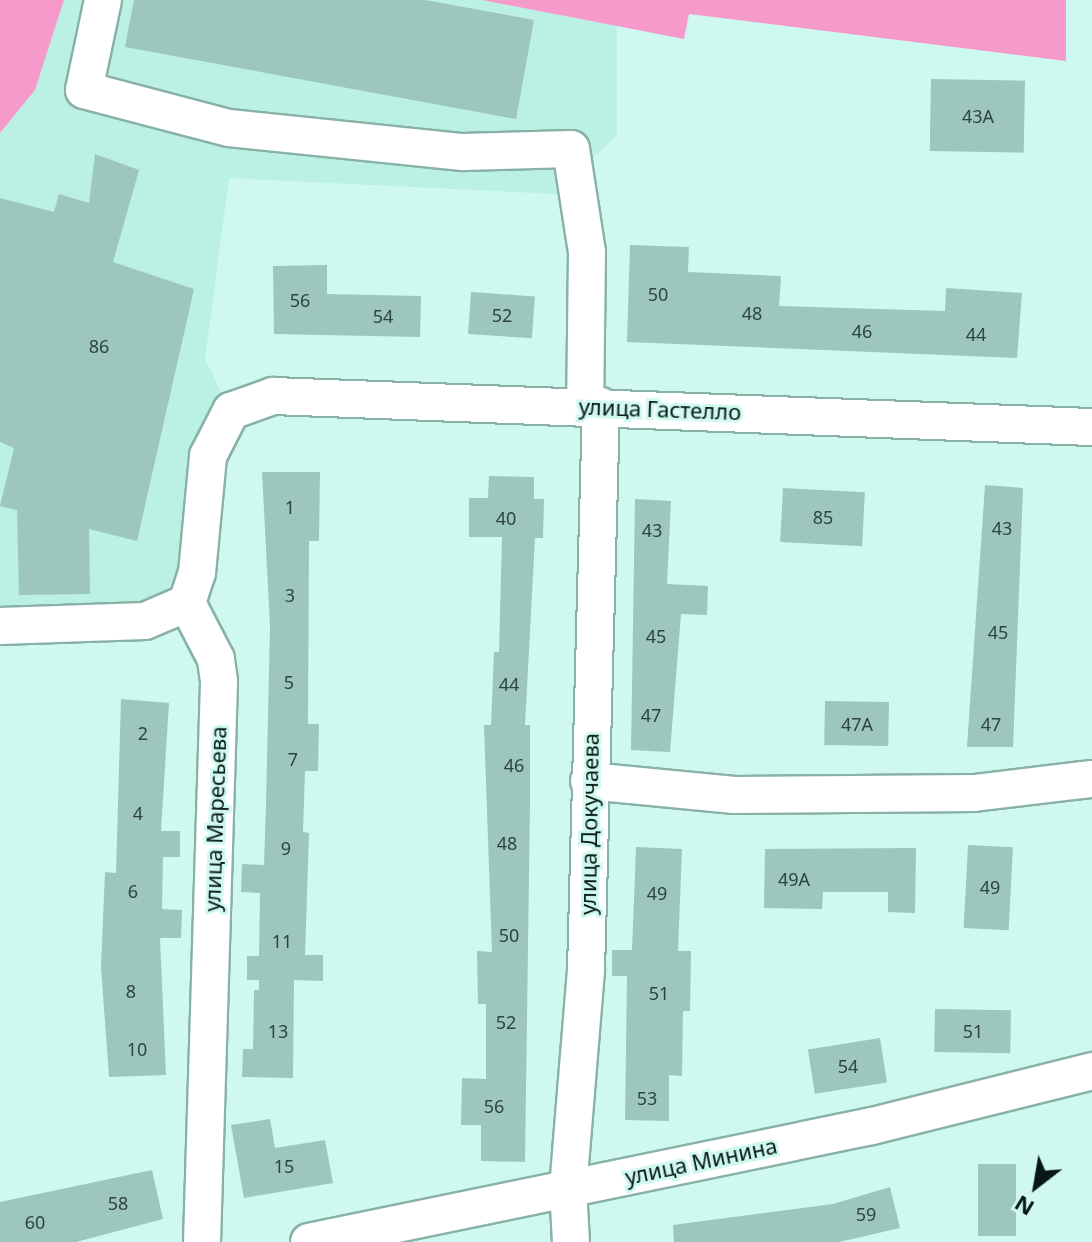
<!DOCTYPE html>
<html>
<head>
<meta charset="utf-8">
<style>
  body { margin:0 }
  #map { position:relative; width:1092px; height:1242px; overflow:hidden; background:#cff9f0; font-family:"Noto Sans",sans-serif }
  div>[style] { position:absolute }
  .built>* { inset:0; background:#bbf0e4 }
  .green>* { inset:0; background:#f69acc }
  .building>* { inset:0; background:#9dc6bd; transform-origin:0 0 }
  .roads { filter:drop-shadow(2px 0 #88b1a8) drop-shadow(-2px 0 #88b1a8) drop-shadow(0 2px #88b1a8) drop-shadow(0 -2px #88b1a8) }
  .minor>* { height:36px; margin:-18px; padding:0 18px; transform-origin:18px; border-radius:18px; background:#fff }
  span { translate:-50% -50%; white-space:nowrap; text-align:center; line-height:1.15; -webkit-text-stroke:6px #cff9f0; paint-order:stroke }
  .number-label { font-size:18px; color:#2d443f }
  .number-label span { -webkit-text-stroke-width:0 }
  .street-label { font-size:22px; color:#081815 }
  .north { position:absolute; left:996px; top:1146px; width:80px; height:80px; -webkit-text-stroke:6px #cff9f0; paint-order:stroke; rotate:211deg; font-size:22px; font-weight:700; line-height:32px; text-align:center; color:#081815 }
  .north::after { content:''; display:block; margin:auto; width:28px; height:36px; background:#081815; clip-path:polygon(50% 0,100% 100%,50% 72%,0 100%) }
</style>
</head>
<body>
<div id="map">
  <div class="built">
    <i style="clip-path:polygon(64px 0,482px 0,617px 26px,617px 135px,556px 194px,229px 178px,205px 359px,231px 411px,187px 603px,0 626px,0 133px,35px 90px)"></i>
  </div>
  <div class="green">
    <i style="clip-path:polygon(0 0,64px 0,35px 90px,0 133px)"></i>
    <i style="clip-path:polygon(482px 0,1066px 0,1066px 61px,689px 14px,684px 39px)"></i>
  </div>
  <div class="building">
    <i style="clip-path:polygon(134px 0,425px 0,534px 20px,516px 119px,125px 47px)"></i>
    <i style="left:931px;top:79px;width:94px;height:72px;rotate:1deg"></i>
    <i style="clip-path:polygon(95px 154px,139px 170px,113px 262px,194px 289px,137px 541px,89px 529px,90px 594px,19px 595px,17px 510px,0 506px,14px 448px,0 442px,0 198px,54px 212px,59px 194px,89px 203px)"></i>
    <i style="clip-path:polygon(630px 245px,689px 247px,688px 272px,781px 276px,779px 306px,945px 311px,946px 288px,1022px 293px,1017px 358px,627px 342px)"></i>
    <i style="clip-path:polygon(327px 265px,327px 294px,421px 296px,420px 337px,274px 334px,273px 266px)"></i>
    <i style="left:471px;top:292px;width:64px;height:42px;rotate:4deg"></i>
    <i style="clip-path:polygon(262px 472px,320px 472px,319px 541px,309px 541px,308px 724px,319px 724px,318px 771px,305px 771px,303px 832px,309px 833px,305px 955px,323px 955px,323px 981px,294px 980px,293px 1078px,242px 1077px,243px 1049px,253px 1049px,254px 990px,259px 990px,259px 980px,247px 980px,247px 956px,259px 956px,260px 893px,241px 892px,242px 864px,264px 865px,266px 804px,270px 626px)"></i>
    <i style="clip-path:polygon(489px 476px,534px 477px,534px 499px,544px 499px,543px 538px,535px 538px,525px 725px,530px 725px,530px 804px,525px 1162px,481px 1161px,481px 1125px,461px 1125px,462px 1078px,486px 1079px,486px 1004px,478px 1004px,477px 951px,492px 952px,484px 725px,491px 725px,494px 652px,499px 652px,502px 537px,469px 537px,469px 498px,488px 498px)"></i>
    <i style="clip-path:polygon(985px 485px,1023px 488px,1013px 747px,967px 747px)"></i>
    <i style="left:783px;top:488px;width:82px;height:54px;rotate:3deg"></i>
    <i style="clip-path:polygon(635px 499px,671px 501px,667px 584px,708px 586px,707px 615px,681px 614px,670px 752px,631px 750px)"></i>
    <i style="clip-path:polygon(121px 699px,169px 703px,161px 831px,180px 831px,180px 857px,163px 857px,162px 909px,182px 910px,181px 938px,160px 938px,166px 1075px,109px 1077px,101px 967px,105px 872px,116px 873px)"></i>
    <i style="left:825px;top:701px;width:64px;height:44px;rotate:1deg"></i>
    <i style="left:968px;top:845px;width:45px;height:83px;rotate:3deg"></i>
    <i style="clip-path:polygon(636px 847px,682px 849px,678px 951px,691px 951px,690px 1011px,683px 1011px,682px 1076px,669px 1075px,669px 1121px,625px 1120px,627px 976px,612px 976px,612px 950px,632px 950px)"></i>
    <i style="clip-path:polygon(916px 848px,915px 913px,888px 912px,888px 892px,823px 892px,822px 909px,764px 908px,765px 849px)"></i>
    <i style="left:935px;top:1009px;width:76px;height:43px;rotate:1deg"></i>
    <i style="left:880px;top:1038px;width:45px;height:73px;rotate:81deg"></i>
    <i style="clip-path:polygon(270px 1119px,275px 1148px,325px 1140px,333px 1183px,244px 1198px,231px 1125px)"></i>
    <i style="left:978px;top:1164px;width:38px;height:72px"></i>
    <i style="clip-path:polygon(152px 1170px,163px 1219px,76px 1242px,0 1242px,0 1202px)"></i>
    <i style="clip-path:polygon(890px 1187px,900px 1228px,839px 1242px,674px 1242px,673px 1225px,833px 1204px)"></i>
  </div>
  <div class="roads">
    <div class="minor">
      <i style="left:103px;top:0;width:92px;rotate:101.9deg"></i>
      <i style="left:84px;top:90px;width:150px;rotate:14.7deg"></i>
      <i style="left:229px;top:128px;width:235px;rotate:5.9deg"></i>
      <i style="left:463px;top:152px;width:108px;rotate:-1.6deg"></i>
      <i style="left:571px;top:149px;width:104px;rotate:81.2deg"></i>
      <i style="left:587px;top:252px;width:154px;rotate:90.7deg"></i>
      <i style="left:0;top:626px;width:145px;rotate:-2deg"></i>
      <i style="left:145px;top:621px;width:46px;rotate:-23.2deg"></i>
      <i style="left:589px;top:781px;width:146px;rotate:5.5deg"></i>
      <i style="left:734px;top:795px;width:240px;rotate:-0.5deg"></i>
      <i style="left:974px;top:793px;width:119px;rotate:-6.8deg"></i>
      <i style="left:202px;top:1242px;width:561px;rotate:-88.26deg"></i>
      <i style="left:219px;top:681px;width:22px;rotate:-98deg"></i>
      <i style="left:216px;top:659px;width:63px;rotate:-117.4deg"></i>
      <i style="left:187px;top:603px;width:32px;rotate:-72deg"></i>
      <i style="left:197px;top:573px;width:118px;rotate:-84.6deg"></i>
      <i style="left:208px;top:456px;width:51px;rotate:-62.9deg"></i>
      <i style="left:231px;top:411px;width:45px;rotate:-19.7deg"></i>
      <i style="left:273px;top:396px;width:820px;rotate:2.17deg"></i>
      <i style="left:309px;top:1242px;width:575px;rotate:-11.64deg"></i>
      <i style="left:872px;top:1126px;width:227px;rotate:-14deg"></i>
      <i style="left:571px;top:1242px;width:53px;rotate:-93.2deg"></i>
      <i style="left:568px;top:1189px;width:219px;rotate:-85.3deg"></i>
      <i style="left:586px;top:971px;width:565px;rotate:-88.48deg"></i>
    </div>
  </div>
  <div class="number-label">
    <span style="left:978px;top:116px">43А</span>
    <span style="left:658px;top:294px">50</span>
    <span style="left:300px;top:300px">56</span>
    <span style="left:752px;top:313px">48</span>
    <span style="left:502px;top:315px">52</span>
    <span style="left:383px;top:316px">54</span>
    <span style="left:862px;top:331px">46</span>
    <span style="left:976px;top:334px">44</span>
    <span style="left:99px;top:346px">86</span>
    <span style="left:290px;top:507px">1</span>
    <span style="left:823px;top:517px">85</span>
    <span style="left:506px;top:518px">40</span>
    <span style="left:1002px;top:528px">43</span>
    <span style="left:652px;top:530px">43</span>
    <span style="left:290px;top:595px">3</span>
    <span style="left:998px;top:632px">45</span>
    <span style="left:656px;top:636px">45</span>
    <span style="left:289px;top:682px">5</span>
    <span style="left:509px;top:684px">44</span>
    <span style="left:651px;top:715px">47</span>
    <span style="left:857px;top:724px">47А</span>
    <span style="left:991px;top:724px">47</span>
    <span style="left:143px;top:733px">2</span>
    <span style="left:293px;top:759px">7</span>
    <span style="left:514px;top:765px">46</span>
    <span style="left:138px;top:813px">4</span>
    <span style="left:507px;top:843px">48</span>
    <span style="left:286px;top:848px">9</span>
    <span style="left:794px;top:879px">49А</span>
    <span style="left:990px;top:887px">49</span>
    <span style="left:133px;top:891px">6</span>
    <span style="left:657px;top:893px">49</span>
    <span style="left:509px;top:935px">50</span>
    <span style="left:282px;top:941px">11</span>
    <span style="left:131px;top:991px">8</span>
    <span style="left:659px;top:993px">51</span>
    <span style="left:506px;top:1022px">52</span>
    <span style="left:278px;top:1031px">13</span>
    <span style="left:973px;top:1031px">51</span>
    <span style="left:137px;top:1049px">10</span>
    <span style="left:848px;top:1066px">54</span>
    <span style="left:647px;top:1098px">53</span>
    <span style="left:494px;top:1106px">56</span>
    <span style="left:284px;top:1166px">15</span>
    <span style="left:118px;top:1203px">58</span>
    <span style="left:866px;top:1214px">59</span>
    <span style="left:35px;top:1222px">60</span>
  </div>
  <div class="street-label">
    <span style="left:660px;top:409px;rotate:2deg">улица Гастелло</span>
    <span style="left:215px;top:819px;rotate:-88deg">улица Маресьева</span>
    <span style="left:589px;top:824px;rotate:-89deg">улица Докучаева</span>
    <span style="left:701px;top:1161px;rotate:-12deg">улица Минина</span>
  </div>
  <div class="north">N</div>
</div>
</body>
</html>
